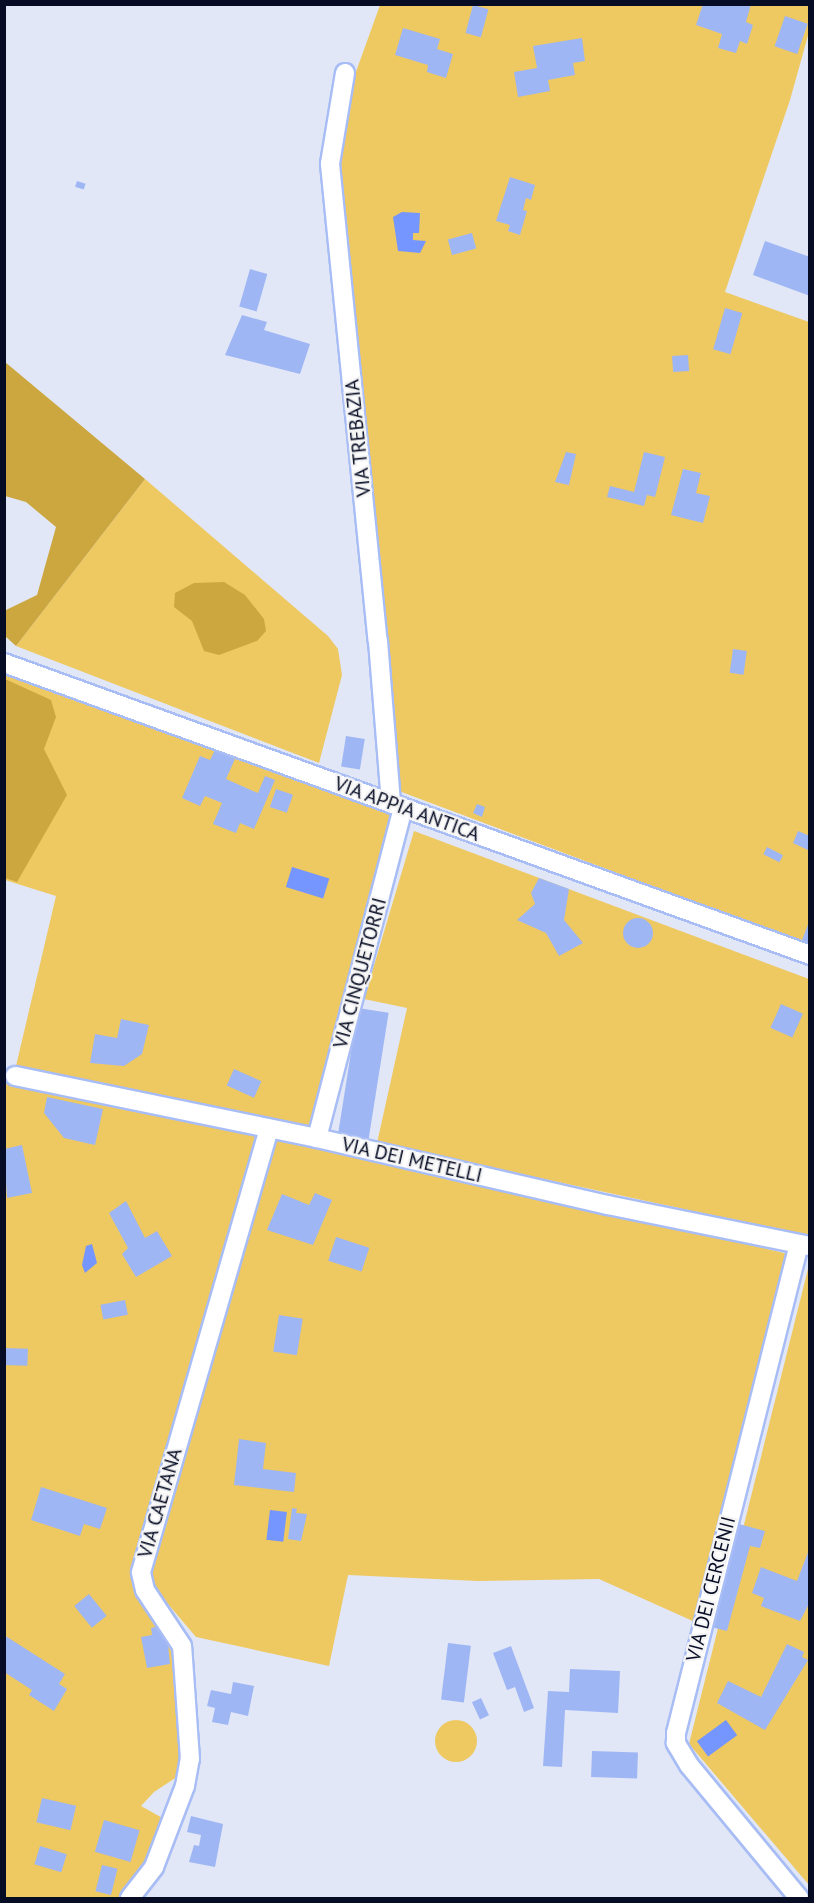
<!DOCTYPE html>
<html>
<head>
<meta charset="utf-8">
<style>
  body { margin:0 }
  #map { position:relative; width:814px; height:1903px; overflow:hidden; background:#e1e7f6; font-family:"PT Sans",sans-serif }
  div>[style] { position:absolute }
  .green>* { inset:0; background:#eec861 }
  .round { border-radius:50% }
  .forest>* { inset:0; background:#cca740 }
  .water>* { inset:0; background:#7596ff; transform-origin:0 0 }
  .building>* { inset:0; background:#9fb6f5; transform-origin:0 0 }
  .roads { filter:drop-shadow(2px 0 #a8bdf5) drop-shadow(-2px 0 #a8bdf5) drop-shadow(0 2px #a8bdf5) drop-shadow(0 -2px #a8bdf5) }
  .street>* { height:18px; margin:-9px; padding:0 9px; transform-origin:9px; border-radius:9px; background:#fff }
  span { translate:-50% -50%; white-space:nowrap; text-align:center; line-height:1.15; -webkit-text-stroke:4.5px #f4f4f4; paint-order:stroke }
  .street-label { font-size:20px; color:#060c24 }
  .frame { position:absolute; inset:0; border:6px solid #060c24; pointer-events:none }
</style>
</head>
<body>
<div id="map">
  <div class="green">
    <i style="clip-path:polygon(380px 5px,809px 5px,809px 32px,790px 100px,725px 292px,809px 322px,809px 945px,399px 791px,338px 163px,352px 83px)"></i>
    <i style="clip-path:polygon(145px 479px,328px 636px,338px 649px,342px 675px,319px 763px,16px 646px)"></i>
    <i style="clip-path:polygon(5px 670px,395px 814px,311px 1129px,16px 1066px,56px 896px,5px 880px)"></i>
    <i style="clip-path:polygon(414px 831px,809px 979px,809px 1236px,377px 1143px,407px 1008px,364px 999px)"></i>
    <i style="clip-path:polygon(4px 1078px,269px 1129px,788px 1254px,695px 1622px,599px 1579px,478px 1581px,348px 1575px,329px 1666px,196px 1637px,145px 1577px,185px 1672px,189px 1769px,154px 1792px,141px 1806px,166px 1820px,144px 1880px,125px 1898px,5px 1898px)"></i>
    <i style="clip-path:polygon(809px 1265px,809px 1885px,689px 1744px)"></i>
    <i class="round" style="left:435px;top:1720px;width:42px;height:42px"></i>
  </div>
  <div class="forest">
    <i style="clip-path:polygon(5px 362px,145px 479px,16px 646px,5px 636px,6px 610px,37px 595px,56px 527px,26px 502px,5px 496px)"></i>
    <i style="clip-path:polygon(224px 582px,245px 595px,264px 619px,266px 631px,257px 641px,219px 655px,204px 651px,192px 621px,174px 607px,175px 593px,194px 583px)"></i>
    <i style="clip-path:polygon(5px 679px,51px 700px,56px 717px,44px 749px,67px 795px,17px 882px,5px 878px)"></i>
  </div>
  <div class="water">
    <i style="clip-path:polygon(402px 212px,420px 213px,419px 233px,413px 233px,413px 240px,426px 241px,420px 253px,398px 251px,393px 217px)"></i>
    <i style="left:292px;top:867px;width:39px;height:21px;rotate:17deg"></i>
    <i style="clip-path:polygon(92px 1244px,97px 1263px,85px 1273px,82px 1265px,86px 1246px)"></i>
    <i style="left:270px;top:1510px;width:17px;height:30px;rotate:7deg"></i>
    <i style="left:726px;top:1720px;width:19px;height:36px;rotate:54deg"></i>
  </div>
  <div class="building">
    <i style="clip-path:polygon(703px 4px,751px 4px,746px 22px,753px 25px,747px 44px,740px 41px,736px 53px,718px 48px,722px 34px,696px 25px)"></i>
    <i style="left:473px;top:5px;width:16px;height:29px;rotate:15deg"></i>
    <i style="left:785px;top:16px;width:24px;height:32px;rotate:19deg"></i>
    <i style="clip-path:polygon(403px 28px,440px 39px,437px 49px,453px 54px,446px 78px,427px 72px,428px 65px,395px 55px)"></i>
    <i style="clip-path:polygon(582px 38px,585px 61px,573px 63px,575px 75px,548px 80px,550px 91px,518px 97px,514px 72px,537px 68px,533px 46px)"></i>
    <i style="clip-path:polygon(510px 177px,535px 185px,531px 200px,526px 198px,523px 210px,527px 211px,520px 235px,508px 231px,510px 225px,496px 221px)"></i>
    <i style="left:77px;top:181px;width:9px;height:6px;rotate:18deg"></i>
    <i style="left:472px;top:233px;width:16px;height:25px;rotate:75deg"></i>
    <i style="clip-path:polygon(765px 241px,810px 257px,810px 296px,753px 275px)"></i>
    <i style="left:250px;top:269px;width:18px;height:39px;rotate:16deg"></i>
    <i style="left:725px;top:308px;width:18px;height:43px;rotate:16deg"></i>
    <i style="clip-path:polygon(242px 315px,267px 322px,264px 330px,310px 344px,300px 374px,225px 355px)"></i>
    <i style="left:688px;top:355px;width:16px;height:16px;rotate:86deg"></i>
    <i style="clip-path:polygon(566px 452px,576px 454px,569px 485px,555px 482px)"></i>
    <i style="clip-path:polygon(644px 452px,665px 457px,655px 497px,647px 495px,644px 506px,607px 497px,610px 486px,634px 492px)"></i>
    <i style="clip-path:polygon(683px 469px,701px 473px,696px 493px,710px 496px,703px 523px,671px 515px)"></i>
    <i style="left:733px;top:649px;width:14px;height:24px;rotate:8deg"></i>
    <i style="left:346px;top:736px;width:19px;height:31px;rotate:9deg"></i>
    <i style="clip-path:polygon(215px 750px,235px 759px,226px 779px,258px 793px,265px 776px,275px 780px,254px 829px,240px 823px,236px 833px,213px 824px,222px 803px,205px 796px,200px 806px,182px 798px,200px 756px,210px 760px)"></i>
    <i style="left:276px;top:789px;width:18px;height:19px;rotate:19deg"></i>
    <i style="clip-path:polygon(477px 804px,485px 807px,482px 817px,473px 813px)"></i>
    <i style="clip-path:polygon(798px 831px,810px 836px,810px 851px,793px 843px)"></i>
    <i style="left:767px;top:847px;width:18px;height:8px;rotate:27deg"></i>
    <i style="clip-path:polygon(539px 878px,569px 889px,564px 920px,583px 943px,559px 956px,546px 933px,517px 920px,535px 904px,531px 893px)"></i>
    <i class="round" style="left:623px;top:918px;width:30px;height:30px"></i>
    <i style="clip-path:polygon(809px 922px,810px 922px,810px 943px,802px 940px)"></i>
    <i style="left:781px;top:1004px;width:24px;height:26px;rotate:24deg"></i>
    <i style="left:358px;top:1008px;width:31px;height:129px;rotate:9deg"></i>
    <i style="clip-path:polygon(121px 1019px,149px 1025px,142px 1054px,124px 1066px,90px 1063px,95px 1034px,117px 1038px)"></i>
    <i style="left:234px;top:1069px;width:30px;height:18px;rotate:24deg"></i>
    <i style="clip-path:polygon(47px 1097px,103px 1109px,95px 1145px,64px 1138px,44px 1113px)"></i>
    <i style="clip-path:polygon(22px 1145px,32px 1193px,7px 1198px,4px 1149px)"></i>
    <i style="clip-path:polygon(315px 1193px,332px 1200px,313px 1245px,267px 1230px,282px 1194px,309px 1205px)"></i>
    <i style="clip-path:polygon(126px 1201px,145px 1238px,157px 1231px,172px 1256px,136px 1277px,122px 1254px,128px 1248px,109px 1213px)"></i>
    <i style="left:336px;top:1237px;width:35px;height:25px;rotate:18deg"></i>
    <i style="left:125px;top:1300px;width:15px;height:25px;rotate:79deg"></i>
    <i style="left:279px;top:1315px;width:24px;height:37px;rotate:9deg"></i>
    <i style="left:4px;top:1348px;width:24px;height:17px;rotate:2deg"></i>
    <i style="clip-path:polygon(239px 1439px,266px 1443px,263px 1469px,296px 1473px,294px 1492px,234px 1485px)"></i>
    <i style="clip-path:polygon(41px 1487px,107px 1508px,100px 1529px,84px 1524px,80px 1536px,31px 1520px)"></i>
    <i style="clip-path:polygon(292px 1508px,297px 1509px,296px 1513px,307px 1514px,301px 1541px,288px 1539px)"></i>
    <i style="clip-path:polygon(739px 1524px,765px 1531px,760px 1548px,750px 1546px,727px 1631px,711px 1627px)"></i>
    <i style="clip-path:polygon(810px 1547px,810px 1602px,800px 1621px,761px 1606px,764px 1598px,752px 1593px,761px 1567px,797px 1581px)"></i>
    <i style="left:89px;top:1594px;width:28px;height:19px;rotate:51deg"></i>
    <i style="clip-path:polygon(166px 1624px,170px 1664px,147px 1668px,141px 1637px,152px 1635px,151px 1628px)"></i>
    <i style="clip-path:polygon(4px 1635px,65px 1674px,59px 1684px,67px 1689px,54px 1711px,29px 1695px,32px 1690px,4px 1672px)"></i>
    <i style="left:448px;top:1643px;width:23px;height:57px;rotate:7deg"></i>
    <i style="clip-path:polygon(787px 1644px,804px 1652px,802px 1657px,808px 1660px,765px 1730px,717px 1703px,728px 1681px,761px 1697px)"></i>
    <i style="clip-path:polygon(511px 1646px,534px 1708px,524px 1712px,515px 1687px,507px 1690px,493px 1653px)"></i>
    <i style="clip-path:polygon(570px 1669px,620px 1671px,618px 1713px,565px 1710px,562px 1767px,543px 1766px,548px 1691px,569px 1692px)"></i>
    <i style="clip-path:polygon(233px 1682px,254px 1686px,248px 1716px,231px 1712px,228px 1725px,212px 1722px,215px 1708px,207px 1706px,211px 1690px,231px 1694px)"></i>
    <i style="left:481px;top:1698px;width:19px;height:10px;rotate:65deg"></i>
    <i style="left:592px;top:1751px;width:46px;height:26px;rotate:2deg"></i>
    <i style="left:42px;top:1798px;width:35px;height:25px;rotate:13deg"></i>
    <i style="clip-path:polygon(191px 1816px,223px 1824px,215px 1867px,189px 1862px,194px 1845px,199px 1846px,201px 1835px,187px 1832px)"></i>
    <i style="left:104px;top:1820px;width:37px;height:33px;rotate:16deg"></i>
    <i style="left:40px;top:1846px;width:28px;height:19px;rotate:17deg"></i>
    <i style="left:102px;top:1865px;width:16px;height:27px;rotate:14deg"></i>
  </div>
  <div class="roads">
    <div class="street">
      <i style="left:345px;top:73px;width:92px;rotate:99.4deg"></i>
      <i style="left:330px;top:164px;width:479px;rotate:84.3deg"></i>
      <i style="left:378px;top:641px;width:163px;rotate:85.4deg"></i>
      <i style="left:4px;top:663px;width:857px;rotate:19.91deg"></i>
      <i style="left:15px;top:1076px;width:308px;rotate:11.6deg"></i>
      <i style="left:317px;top:1138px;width:299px;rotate:13deg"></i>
      <i style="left:608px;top:1205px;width:206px;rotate:11.5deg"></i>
      <i style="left:317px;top:1138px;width:341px;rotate:-75.4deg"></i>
      <i style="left:130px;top:1898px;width:39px;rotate:-52deg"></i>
      <i style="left:154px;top:1867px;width:87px;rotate:-69.1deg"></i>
      <i style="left:185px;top:1786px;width:27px;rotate:-80deg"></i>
      <i style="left:190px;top:1759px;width:113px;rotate:-94deg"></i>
      <i style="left:182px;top:1646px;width:67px;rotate:-123.5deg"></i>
      <i style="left:145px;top:1590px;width:18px;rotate:-103deg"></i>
      <i style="left:141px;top:1572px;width:461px;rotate:-73.9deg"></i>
      <i style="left:799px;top:1898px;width:173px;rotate:-129.6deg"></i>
      <i style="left:689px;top:1765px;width:26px;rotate:-121deg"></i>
      <i style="left:676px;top:1743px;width:10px;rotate:-90deg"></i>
      <i style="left:676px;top:1733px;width:504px;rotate:-75.88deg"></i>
    </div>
  </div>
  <div class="street-label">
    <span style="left:358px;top:438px;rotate:-96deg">VIA TREBAZIA</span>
    <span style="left:407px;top:809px;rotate:20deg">VIA APPIA ANTICA</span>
    <span style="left:360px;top:973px;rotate:-75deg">VIA CINQUETORRI</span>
    <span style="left:412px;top:1160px;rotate:13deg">VIA DEI METELLI</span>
    <span style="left:160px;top:1503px;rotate:-74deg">VIA CAETANA</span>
    <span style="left:711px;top:1589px;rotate:-76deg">VIA DEI CERCENII</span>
  </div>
  <div class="frame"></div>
</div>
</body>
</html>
